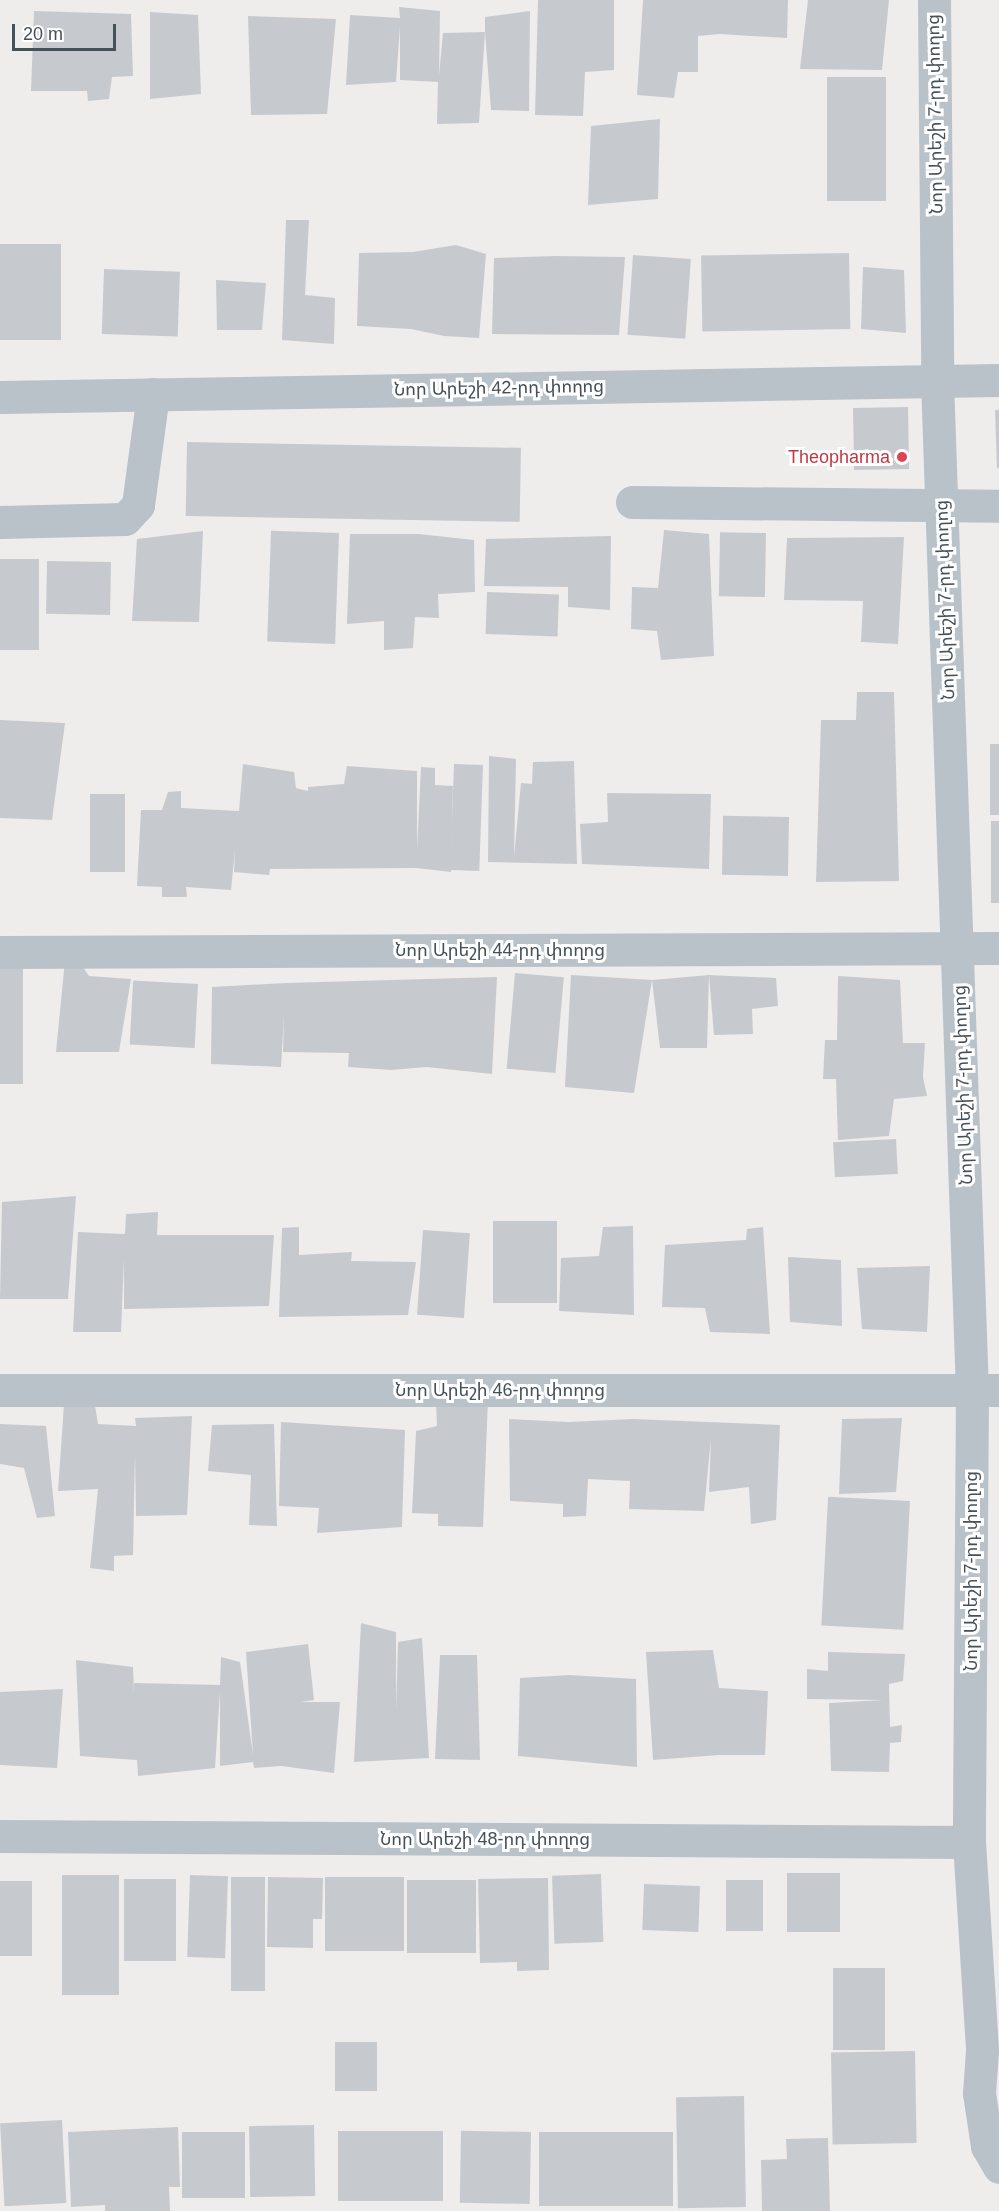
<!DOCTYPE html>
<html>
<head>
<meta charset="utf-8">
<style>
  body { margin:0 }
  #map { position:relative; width:999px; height:2211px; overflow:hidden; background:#efecec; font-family:Arial,"Noto Sans Armenian",sans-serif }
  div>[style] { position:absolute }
  .building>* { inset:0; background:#c6cacf; transform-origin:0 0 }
  .minor>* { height:33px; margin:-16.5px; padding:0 16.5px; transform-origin:16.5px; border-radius:16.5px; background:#b8c2c8 }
  .tertiary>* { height:33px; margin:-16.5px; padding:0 16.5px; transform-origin:16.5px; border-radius:16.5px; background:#b8c2c8 }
  .dots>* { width:16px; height:16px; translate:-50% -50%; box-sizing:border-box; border:3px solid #fff; border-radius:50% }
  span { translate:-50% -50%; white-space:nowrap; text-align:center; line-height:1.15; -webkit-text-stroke:6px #fff; paint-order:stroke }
  .street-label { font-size:18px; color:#455158 }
  .health-label { font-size:18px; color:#be3a42 }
  .right { translate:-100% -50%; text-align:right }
  .scale { position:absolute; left:12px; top:24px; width:104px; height:27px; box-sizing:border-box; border:3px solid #455158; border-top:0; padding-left:8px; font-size:18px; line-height:21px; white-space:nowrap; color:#455158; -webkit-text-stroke:4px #fff; paint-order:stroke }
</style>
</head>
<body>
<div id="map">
  <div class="building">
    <i style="clip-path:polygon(538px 0,614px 0,614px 70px,585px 72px,583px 116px,535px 115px)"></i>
    <i style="clip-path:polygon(643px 0,788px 0,787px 38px,720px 34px,698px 36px,698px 72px,678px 72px,674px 98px,637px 95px)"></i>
    <i style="clip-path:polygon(808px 0,889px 0,882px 70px,800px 69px)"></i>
    <i style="clip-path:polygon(399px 7px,440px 11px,439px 75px,443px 33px,485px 32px,485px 17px,530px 11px,529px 111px,491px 110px,485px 32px,479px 123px,437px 124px,438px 82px,400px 80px,400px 27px,396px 82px,346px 85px,350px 15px,400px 18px)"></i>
    <i style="clip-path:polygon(34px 11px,131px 14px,133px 76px,112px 77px,109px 99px,88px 101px,87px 91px,31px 91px)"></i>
    <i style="clip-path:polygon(150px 12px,198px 15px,201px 94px,150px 99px)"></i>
    <i style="clip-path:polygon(248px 16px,336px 19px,327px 114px,251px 115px)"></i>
    <i style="left:827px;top:77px;width:59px;height:124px"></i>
    <i style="clip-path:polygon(660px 119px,658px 199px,588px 205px,591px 126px)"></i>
    <i style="clip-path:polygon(286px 220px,309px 220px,305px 295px,335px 298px,334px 344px,282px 340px)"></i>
    <i style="left:0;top:244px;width:61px;height:96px"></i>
    <i style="clip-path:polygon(456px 245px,486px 254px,479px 338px,444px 336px,411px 329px,357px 326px,359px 253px,413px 252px)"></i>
    <i style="left:849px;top:253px;width:76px;height:148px;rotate:89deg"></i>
    <i style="left:633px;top:255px;width:58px;height:80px;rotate:4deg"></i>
    <i style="clip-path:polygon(555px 256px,625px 257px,619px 335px,492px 334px,494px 258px)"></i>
    <i style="clip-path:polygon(863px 267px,904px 270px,906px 333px,861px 329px)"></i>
    <i style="left:104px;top:269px;width:76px;height:65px;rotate:2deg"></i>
    <i style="clip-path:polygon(216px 280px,266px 283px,262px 330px,217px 330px)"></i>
    <i style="left:908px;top:407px;width:62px;height:55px;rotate:89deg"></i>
    <i style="clip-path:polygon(995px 410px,999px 410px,999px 468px,997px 468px)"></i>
    <i style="left:187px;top:442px;width:334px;height:74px;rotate:1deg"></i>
    <i style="clip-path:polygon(664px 530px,709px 534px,714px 656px,661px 660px,657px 631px,631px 629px,632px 587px,658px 588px)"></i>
    <i style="clip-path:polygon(203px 531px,199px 622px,132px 621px,137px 539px)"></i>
    <i style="left:339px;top:533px;width:111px;height:68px;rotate:92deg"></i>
    <i style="left:766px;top:533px;width:64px;height:46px;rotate:91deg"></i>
    <i style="clip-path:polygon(350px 534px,419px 534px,474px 540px,475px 592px,438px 594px,439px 618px,415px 617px,413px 648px,384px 650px,384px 621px,347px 624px)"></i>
    <i style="clip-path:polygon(611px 536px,610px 610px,568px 607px,568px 587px,484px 586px,486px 539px)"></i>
    <i style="clip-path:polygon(904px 537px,898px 644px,861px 642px,863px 601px,784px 600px,787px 538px)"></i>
    <i style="left:39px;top:559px;width:91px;height:39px;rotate:90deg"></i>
    <i style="left:111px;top:562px;width:53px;height:64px;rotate:91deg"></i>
    <i style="left:487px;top:592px;width:72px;height:42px;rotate:2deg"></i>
    <i style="clip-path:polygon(857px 692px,894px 692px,899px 881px,816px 882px,821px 720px,856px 720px)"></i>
    <i style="clip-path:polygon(0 720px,65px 723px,52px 820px,0 818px)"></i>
    <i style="left:990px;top:744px;width:9px;height:71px"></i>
    <i style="clip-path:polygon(489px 756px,516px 759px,514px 857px,521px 783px,532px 784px,533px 762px,574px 761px,577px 864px,488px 862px)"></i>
    <i style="clip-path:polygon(243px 764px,294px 772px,296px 788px,308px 791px,308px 787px,344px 784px,347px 766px,417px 771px,417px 850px,421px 767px,435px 768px,435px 785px,453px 786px,451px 872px,416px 868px,270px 869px,269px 875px,234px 872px,235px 850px,231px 890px,186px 887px,187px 897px,162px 897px,162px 887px,137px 886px,141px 810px,162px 810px,168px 792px,181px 791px,181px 808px,239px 811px)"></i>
    <i style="left:454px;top:764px;width:29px;height:106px;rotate:2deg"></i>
    <i style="clip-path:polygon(607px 793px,711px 794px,709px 869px,582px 864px,580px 824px,608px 822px)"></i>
    <i style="left:90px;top:794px;width:35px;height:78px"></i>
    <i style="left:789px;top:817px;width:59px;height:66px;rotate:91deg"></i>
    <i style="left:999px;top:821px;width:82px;height:8px;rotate:90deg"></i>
    <i style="clip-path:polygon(77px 958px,89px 976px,131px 979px,119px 1052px,56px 1052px,65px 960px)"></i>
    <i style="left:23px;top:963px;width:121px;height:23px;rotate:90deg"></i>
    <i style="left:515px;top:973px;width:49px;height:96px;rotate:5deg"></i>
    <i style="clip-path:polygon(571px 975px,652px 980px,634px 1093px,565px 1087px)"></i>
    <i style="clip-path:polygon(709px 975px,707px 1048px,660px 1048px,652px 980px)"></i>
    <i style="clip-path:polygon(709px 975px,776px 978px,778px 1006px,752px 1009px,753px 1034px,714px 1035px)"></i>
    <i style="clip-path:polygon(838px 976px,900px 980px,903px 1043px,925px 1043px,923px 1077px,927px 1096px,894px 1099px,889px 1136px,838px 1140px,836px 1079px,823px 1079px,825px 1040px,837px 1040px)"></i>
    <i style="clip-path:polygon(497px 977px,492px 1074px,427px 1067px,391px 1070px,348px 1067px,349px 1053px,283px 1052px,284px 1014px,281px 1067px,211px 1064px,212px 987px,286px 983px)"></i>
    <i style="left:198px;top:984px;width:64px;height:65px;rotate:93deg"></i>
    <i style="left:896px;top:1139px;width:35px;height:63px;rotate:87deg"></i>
    <i style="clip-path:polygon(76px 1196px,68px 1299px,0 1299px,2px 1202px)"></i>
    <i style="clip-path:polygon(158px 1212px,157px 1235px,274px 1235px,269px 1306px,124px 1309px,124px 1259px,121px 1332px,73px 1332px,78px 1232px,125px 1234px,126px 1214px)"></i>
    <i style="left:493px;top:1221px;width:64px;height:82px"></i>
    <i style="clip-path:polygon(633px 1226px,634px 1315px,559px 1311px,561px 1258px,599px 1256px,603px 1227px)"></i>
    <i style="clip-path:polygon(299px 1227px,299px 1255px,352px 1252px,351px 1261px,416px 1262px,408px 1315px,279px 1317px,282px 1228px)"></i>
    <i style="clip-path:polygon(763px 1227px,770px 1334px,710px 1332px,705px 1308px,662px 1307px,665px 1245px,746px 1240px,747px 1229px)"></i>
    <i style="left:423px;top:1230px;width:47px;height:85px;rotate:4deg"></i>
    <i style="clip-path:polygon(788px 1257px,841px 1260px,842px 1326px,790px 1322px)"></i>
    <i style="clip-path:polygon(930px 1266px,927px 1332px,862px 1329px,857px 1268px)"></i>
    <i style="clip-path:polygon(488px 1399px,483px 1527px,438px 1526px,438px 1514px,412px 1513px,416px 1431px,437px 1426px,436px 1402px)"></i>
    <i style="clip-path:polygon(64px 1404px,95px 1405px,98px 1424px,136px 1426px,135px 1418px,192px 1416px,187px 1515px,136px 1516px,135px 1454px,133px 1555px,114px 1556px,114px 1571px,90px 1568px,98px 1489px,58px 1491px)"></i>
    <i style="clip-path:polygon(902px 1418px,896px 1492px,839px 1494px,842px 1419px)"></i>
    <i style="clip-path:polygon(509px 1419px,568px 1422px,633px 1419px,780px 1425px,776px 1520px,751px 1524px,749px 1487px,709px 1492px,711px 1438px,704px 1511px,629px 1509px,630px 1481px,588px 1479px,586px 1516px,563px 1517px,563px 1504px,510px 1501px)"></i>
    <i style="clip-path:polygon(281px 1422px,405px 1430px,402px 1527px,317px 1533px,319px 1508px,279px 1506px)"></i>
    <i style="clip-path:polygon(0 1424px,46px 1426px,55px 1516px,37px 1518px,24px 1468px,0 1464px)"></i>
    <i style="clip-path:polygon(274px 1424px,277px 1526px,249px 1525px,251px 1475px,208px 1471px,212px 1425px)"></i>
    <i style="left:910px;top:1501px;width:129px;height:82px;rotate:93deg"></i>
    <i style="clip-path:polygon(361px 1623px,396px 1632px,396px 1711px,398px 1642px,422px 1638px,429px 1758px,354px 1762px)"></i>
    <i style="clip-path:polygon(308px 1644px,314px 1700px,301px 1702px,340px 1702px,334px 1773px,281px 1766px,254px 1768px,253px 1762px,220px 1766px,220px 1692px,215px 1768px,138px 1776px,137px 1760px,80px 1756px,76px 1660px,133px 1667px,134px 1694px,134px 1683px,220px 1685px,221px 1657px,240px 1662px,253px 1755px,246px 1652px)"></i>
    <i style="clip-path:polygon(713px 1650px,719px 1688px,768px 1691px,765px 1755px,719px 1755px,653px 1760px,646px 1652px)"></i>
    <i style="clip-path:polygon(828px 1652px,905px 1654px,903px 1681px,889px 1684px,890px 1727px,902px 1725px,901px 1742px,890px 1743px,889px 1772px,831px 1771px,829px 1703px,883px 1700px,807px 1699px,807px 1669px,828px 1671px)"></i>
    <i style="clip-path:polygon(440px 1655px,477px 1655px,480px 1760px,435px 1759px)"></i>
    <i style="clip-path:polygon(569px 1675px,636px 1679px,637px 1767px,518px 1756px,520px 1678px)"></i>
    <i style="clip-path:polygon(63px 1689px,57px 1768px,0 1765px,0 1692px)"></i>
    <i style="left:840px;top:1873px;width:59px;height:53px;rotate:90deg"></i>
    <i style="left:601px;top:1874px;width:68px;height:49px;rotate:88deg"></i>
    <i style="left:62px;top:1875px;width:57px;height:120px"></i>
    <i style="left:190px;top:1875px;width:38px;height:82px;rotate:2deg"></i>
    <i style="left:231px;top:1877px;width:34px;height:114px"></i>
    <i style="clip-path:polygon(268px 1877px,323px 1878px,322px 1919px,313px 1919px,313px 1948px,267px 1947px)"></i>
    <i style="left:325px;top:1877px;width:79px;height:74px"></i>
    <i style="clip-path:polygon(548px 1878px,549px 1970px,517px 1971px,517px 1962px,480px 1963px,478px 1879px)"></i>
    <i style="left:124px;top:1879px;width:52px;height:82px"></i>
    <i style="left:407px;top:1880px;width:69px;height:73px"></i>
    <i style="left:726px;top:1880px;width:37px;height:51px"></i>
    <i style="left:0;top:1881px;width:32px;height:75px"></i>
    <i style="left:644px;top:1884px;width:56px;height:46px;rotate:2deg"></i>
    <i style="left:833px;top:1968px;width:52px;height:82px"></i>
    <i style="left:335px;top:2042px;width:42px;height:49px"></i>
    <i style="left:915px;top:2051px;width:92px;height:84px;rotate:89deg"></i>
    <i style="left:744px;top:2096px;width:111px;height:68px;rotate:89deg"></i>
    <i style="left:62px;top:2120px;width:83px;height:62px;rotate:87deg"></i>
    <i style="left:314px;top:2125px;width:71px;height:65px;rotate:89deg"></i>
    <i style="clip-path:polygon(178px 2127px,180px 2187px,169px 2187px,170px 2211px,105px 2211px,105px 2205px,71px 2207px,68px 2132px)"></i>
    <i style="left:443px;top:2131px;width:70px;height:105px;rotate:90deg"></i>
    <i style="left:245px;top:2132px;width:66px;height:63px;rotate:90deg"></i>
    <i style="left:531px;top:2132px;width:72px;height:70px;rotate:91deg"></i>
    <i style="left:673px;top:2132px;width:74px;height:134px;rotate:90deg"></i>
    <i style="clip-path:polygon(828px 2138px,830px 2211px,762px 2211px,761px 2160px,787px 2159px,786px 2139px)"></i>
  </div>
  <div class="minor">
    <i style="left:0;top:397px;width:999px;rotate:-0.97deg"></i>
    <i style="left:632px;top:502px;width:367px;rotate:0.6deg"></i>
    <i style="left:0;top:522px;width:125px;rotate:-1.4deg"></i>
    <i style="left:125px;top:519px;width:19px;rotate:-47deg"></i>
    <i style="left:138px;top:505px;width:112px;rotate:-82.3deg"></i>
    <i style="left:0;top:952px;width:999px;rotate:-0.23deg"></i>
    <i style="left:0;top:1390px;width:999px"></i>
    <i style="left:0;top:1836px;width:969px;rotate:0.35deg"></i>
  </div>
  <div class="tertiary">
    <i style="left:934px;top:0;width:380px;rotate:89.5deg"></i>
    <i style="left:937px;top:380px;width:1011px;rotate:88.02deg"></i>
    <i style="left:972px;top:1390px;width:452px;rotate:90.4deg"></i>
    <i style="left:969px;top:1842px;width:209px;rotate:86.4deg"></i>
    <i style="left:982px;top:2051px;width:42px;rotate:94.1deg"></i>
    <i style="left:979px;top:2093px;width:54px;rotate:81.4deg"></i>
    <i style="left:987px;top:2146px;width:24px;rotate:60deg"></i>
  </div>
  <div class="dots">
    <i style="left:902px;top:457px;background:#e0444e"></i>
  </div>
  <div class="street-label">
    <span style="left:935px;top:114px;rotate:-91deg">Նոր Արեշի 7-րդ փողոց</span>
    <span style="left:499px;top:388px;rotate:-1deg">Նոր Արեշի 42-րդ փողոց</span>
    <span style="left:945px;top:600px;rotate:-92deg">Նոր Արեշի 7-րդ փողոց</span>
    <span style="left:500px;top:950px">Նոր Արեշի 44-րդ փողոց</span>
    <span style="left:963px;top:1085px;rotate:-92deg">Նոր Արեշի 7-րդ փողոց</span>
    <span style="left:500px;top:1390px">Նոր Արեշի 46-րդ փողոց</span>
    <span style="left:971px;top:1571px;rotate:-90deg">Նոր Արեշի 7-րդ փողոց</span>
    <span style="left:485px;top:1839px">Նոր Արեշի 48-րդ փողոց</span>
  </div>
  <div class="health-label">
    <span class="right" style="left:890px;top:457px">Theopharma</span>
  </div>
  <div class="scale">20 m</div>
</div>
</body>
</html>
